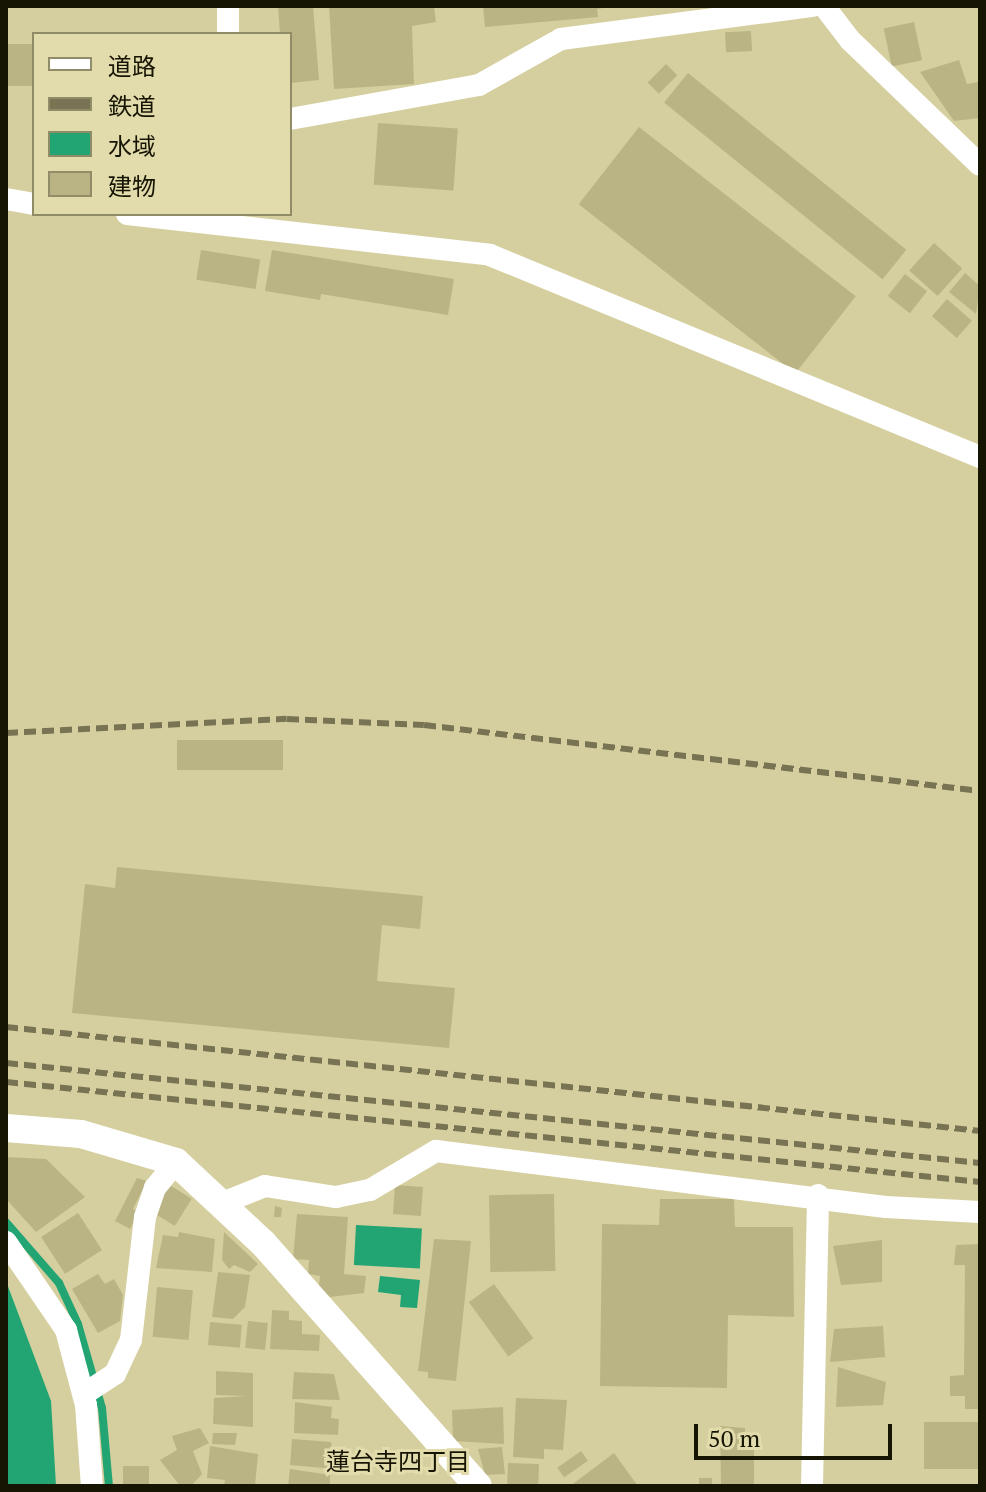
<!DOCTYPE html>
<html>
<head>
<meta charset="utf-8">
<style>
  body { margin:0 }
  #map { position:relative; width:986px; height:1492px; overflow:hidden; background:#d5cf9f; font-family:"PT Serif","Noto Sans JP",serif }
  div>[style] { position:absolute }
  .water>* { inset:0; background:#22a473; transform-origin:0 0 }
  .stream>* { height:8px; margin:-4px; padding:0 4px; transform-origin:4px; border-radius:4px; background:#22a473 }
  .building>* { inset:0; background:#bab485; transform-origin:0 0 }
  .minor>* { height:22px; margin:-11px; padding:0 11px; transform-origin:11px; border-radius:11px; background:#fff }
  .tertiary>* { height:28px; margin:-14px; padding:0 14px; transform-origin:14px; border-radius:14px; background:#fff }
  .rail>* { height:6px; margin-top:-3px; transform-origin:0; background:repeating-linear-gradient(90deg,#787453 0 12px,transparent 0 18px) }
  span { translate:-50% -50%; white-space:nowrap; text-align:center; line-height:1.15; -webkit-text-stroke:6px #e2dcac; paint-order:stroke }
  .neighbourhood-label { font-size:24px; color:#161403 }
  .frame { position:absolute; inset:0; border:8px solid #161403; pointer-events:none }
  .legend { position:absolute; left:32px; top:32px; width:260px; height:184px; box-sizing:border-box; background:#e2dcac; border:2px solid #908c68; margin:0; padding:10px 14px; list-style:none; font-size:24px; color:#161403 }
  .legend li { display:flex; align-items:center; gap:16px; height:40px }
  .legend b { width:40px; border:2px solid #908c68 }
  .scale { position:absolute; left:694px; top:1424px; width:198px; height:36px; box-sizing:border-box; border:4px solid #161403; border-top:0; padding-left:10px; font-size:24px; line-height:28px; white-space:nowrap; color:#161403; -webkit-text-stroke:6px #e2dcac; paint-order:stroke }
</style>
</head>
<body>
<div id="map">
  <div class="water">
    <i style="left:356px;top:1225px;width:66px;height:40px;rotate:3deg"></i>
    <i style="clip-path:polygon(380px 1276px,420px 1280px,417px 1308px,400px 1307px,401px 1295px,378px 1292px)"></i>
    <i style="clip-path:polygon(6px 1281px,51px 1401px,56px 1486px,6px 1486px)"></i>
  </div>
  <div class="stream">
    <i style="left:6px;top:1222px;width:81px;rotate:49deg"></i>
    <i style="left:59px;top:1283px;width:45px;rotate:65.1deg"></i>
    <i style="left:78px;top:1324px;width:87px;rotate:74.1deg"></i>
    <i style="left:102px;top:1408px;width:78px;rotate:84.9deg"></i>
  </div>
  <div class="building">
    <i style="clip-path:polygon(278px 6px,313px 6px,319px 80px,290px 83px,290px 34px,280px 34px)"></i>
    <i style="clip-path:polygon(329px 6px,434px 6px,436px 22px,412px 26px,414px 84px,334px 89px)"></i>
    <i style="clip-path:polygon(483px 6px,603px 6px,603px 8px,597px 9px,598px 17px,485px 27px)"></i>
    <i style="left:914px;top:22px;width:39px;height:31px;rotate:78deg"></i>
    <i style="left:751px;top:31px;width:20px;height:26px;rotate:87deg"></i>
    <i style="left:34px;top:44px;width:42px;height:28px;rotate:90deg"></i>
    <i style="clip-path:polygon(959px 60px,967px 84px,978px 82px,980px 118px,954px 121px,920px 72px)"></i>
    <i style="left:666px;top:64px;width:16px;height:26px;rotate:45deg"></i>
    <i style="left:688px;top:73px;width:281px;height:38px;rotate:39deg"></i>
    <i style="left:378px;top:123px;width:80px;height:62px;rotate:4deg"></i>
    <i style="left:639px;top:127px;width:275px;height:98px;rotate:38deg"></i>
    <i style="left:934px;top:243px;width:38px;height:37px;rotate:42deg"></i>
    <i style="left:201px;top:250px;width:60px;height:30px;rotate:9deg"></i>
    <i style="clip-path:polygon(272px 250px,454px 279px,448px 315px,321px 294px,320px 300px,265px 291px)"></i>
    <i style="clip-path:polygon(965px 273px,980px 286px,976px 314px,949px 292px)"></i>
    <i style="left:905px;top:274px;width:28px;height:28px;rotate:38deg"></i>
    <i style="left:947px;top:299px;width:33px;height:23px;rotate:41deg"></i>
    <i style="left:177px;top:740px;width:106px;height:30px"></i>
    <i style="clip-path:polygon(117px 867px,423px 896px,420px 929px,382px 925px,377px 981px,455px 988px,449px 1048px,72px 1013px,85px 884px,115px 888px)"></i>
    <i style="clip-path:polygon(6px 1157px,46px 1159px,85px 1197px,36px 1232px,6px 1199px)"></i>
    <i style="clip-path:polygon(137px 1178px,147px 1181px,133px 1209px,139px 1212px,130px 1229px,115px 1221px)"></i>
    <i style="left:168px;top:1184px;width:28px;height:32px;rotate:32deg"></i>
    <i style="left:395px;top:1185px;width:28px;height:29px;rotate:4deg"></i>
    <i style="left:554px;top:1194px;width:77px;height:65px;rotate:89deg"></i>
    <i style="clip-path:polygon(660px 1199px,734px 1199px,735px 1227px,793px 1227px,794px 1317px,728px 1315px,727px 1388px,600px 1386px,602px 1224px,659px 1225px)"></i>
    <i style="clip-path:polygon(275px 1206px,282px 1208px,281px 1217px,274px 1217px)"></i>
    <i style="left:78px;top:1213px;width:44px;height:44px;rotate:57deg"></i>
    <i style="clip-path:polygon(297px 1214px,348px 1217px,344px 1274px,366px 1276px,364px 1293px,330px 1297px,319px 1286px,320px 1276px,308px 1274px,309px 1260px,293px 1259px)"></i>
    <i style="clip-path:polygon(179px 1232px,215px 1239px,212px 1272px,156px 1268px,163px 1235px,178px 1237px)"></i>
    <i style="clip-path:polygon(224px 1232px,258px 1264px,250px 1272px,234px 1265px,229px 1269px,222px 1260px)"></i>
    <i style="clip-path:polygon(434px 1239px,471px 1241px,456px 1381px,428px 1378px,428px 1372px,418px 1371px)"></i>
    <i style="clip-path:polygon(882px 1240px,882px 1282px,841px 1285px,833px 1246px)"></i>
    <i style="clip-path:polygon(980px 1244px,980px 1409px,965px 1409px,965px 1396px,950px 1396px,950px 1376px,964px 1375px,965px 1265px,954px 1265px,956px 1245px)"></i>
    <i style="clip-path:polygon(218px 1272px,250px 1275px,245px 1307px,233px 1319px,212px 1317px)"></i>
    <i style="clip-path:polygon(98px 1274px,105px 1284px,114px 1279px,123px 1295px,120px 1321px,98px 1333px,72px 1289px)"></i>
    <i style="left:494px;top:1284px;width:67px;height:31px;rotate:54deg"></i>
    <i style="left:157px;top:1287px;width:36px;height:50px;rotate:5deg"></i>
    <i style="clip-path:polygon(272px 1310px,289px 1311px,289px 1320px,302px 1321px,302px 1334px,320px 1335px,319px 1351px,270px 1349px)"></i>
    <i style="left:248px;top:1321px;width:20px;height:27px;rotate:6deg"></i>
    <i style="left:210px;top:1322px;width:32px;height:23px;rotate:5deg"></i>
    <i style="clip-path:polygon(883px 1326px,885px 1357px,830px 1362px,834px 1329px)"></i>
    <i style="clip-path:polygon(838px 1367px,886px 1382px,883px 1405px,836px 1407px)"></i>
    <i style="clip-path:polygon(216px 1371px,253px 1373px,253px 1427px,213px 1424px,214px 1398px,246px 1396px,216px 1395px)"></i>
    <i style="clip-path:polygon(294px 1372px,334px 1374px,340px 1400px,292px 1399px)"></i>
    <i style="clip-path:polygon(516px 1398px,567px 1400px,563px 1450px,544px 1449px,544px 1459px,513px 1457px)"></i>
    <i style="clip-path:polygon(295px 1402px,332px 1407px,331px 1418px,339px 1419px,338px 1435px,294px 1433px)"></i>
    <i style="clip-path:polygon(503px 1407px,504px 1444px,453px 1441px,452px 1410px)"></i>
    <i style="left:980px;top:1422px;width:47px;height:56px;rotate:90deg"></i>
    <i style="clip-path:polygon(720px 1426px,745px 1428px,745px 1448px,754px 1448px,754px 1486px,721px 1486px)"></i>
    <i style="clip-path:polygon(200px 1428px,209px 1443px,193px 1451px,202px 1474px,191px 1486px,180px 1486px,160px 1460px,177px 1450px,172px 1436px)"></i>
    <i style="clip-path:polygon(213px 1433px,237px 1433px,235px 1445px,212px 1444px)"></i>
    <i style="clip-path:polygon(292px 1439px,331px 1442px,335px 1469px,290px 1465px)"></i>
    <i style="clip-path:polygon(210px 1446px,258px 1454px,255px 1486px,224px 1486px,225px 1480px,207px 1478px)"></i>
    <i style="clip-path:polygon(502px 1447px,505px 1474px,485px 1475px,478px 1449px)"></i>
    <i style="left:581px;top:1451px;width:12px;height:29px;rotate:55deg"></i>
    <i style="clip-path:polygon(614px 1453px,638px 1486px,570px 1486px)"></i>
    <i style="left:508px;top:1463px;width:31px;height:23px;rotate:2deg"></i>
    <i style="left:123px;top:1466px;width:26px;height:20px"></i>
    <i style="clip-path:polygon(290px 1469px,330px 1475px,330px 1486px,288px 1486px)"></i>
    <i style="left:699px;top:1478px;width:13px;height:8px"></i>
  </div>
  <div class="minor">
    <i style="left:228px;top:6px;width:28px;rotate:90deg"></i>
    <i style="left:824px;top:6px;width:43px;rotate:52.6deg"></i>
    <i style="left:850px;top:40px;width:180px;rotate:43.9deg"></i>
    <i style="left:290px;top:119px;width:192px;rotate:-10.2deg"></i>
    <i style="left:479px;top:85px;width:94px;rotate:-29.3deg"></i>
    <i style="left:561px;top:39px;width:254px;rotate:-7.5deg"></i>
    <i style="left:6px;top:199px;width:28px;rotate:10deg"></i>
    <i style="left:127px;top:214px;width:365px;rotate:6.4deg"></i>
    <i style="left:490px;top:255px;width:530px;rotate:22.4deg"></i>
    <i style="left:225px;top:1202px;width:43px;rotate:-21.8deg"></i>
    <i style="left:265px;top:1186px;width:72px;rotate:8.8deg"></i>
    <i style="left:336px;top:1197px;width:35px;rotate:-12deg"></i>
    <i style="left:370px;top:1190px;width:77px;rotate:-30.6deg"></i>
    <i style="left:436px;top:1151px;width:453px;rotate:7.1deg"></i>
    <i style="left:886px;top:1207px;width:94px;rotate:3deg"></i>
    <i style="left:6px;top:1242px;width:107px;rotate:55.7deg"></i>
    <i style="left:66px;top:1330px;width:78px;rotate:75.1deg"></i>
    <i style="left:86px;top:1405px;width:81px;rotate:85.8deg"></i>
    <i style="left:84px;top:1394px;width:37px;rotate:-33deg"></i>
    <i style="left:115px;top:1374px;width:38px;rotate:-65deg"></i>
    <i style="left:131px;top:1340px;width:124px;rotate:-83.5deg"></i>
    <i style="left:145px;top:1217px;width:31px;rotate:-71deg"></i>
    <i style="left:155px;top:1188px;width:33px;rotate:-51deg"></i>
    <i style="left:812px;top:1486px;width:291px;rotate:-88.8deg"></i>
  </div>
  <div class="tertiary">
    <i style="left:6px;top:1128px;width:75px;rotate:4.6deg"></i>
    <i style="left:81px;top:1134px;width:99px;rotate:16.4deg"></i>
    <i style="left:176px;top:1162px;width:119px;rotate:43deg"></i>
    <i style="left:263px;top:1243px;width:324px;rotate:48.5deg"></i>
  </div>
  <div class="rail">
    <i style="left:6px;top:733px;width:281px;rotate:-2.9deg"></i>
    <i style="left:287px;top:719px;width:137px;rotate:2.5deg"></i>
    <i style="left:424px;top:725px;width:560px;rotate:6.77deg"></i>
    <i style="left:6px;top:1027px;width:980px;rotate:6.09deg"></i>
    <i style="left:6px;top:1063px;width:979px;rotate:5.86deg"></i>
    <i style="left:6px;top:1082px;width:979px;rotate:5.86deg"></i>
  </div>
  <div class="neighbourhood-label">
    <span style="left:398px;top:1462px">蓮台寺四丁目</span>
  </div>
  <div class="frame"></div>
  <ul class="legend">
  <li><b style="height:10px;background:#fff"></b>道路</li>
  <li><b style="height:10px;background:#787453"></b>鉄道</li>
  <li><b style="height:22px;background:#22a473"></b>水域</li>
  <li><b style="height:22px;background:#bab485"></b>建物</li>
  </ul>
  <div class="scale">50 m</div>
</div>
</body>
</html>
